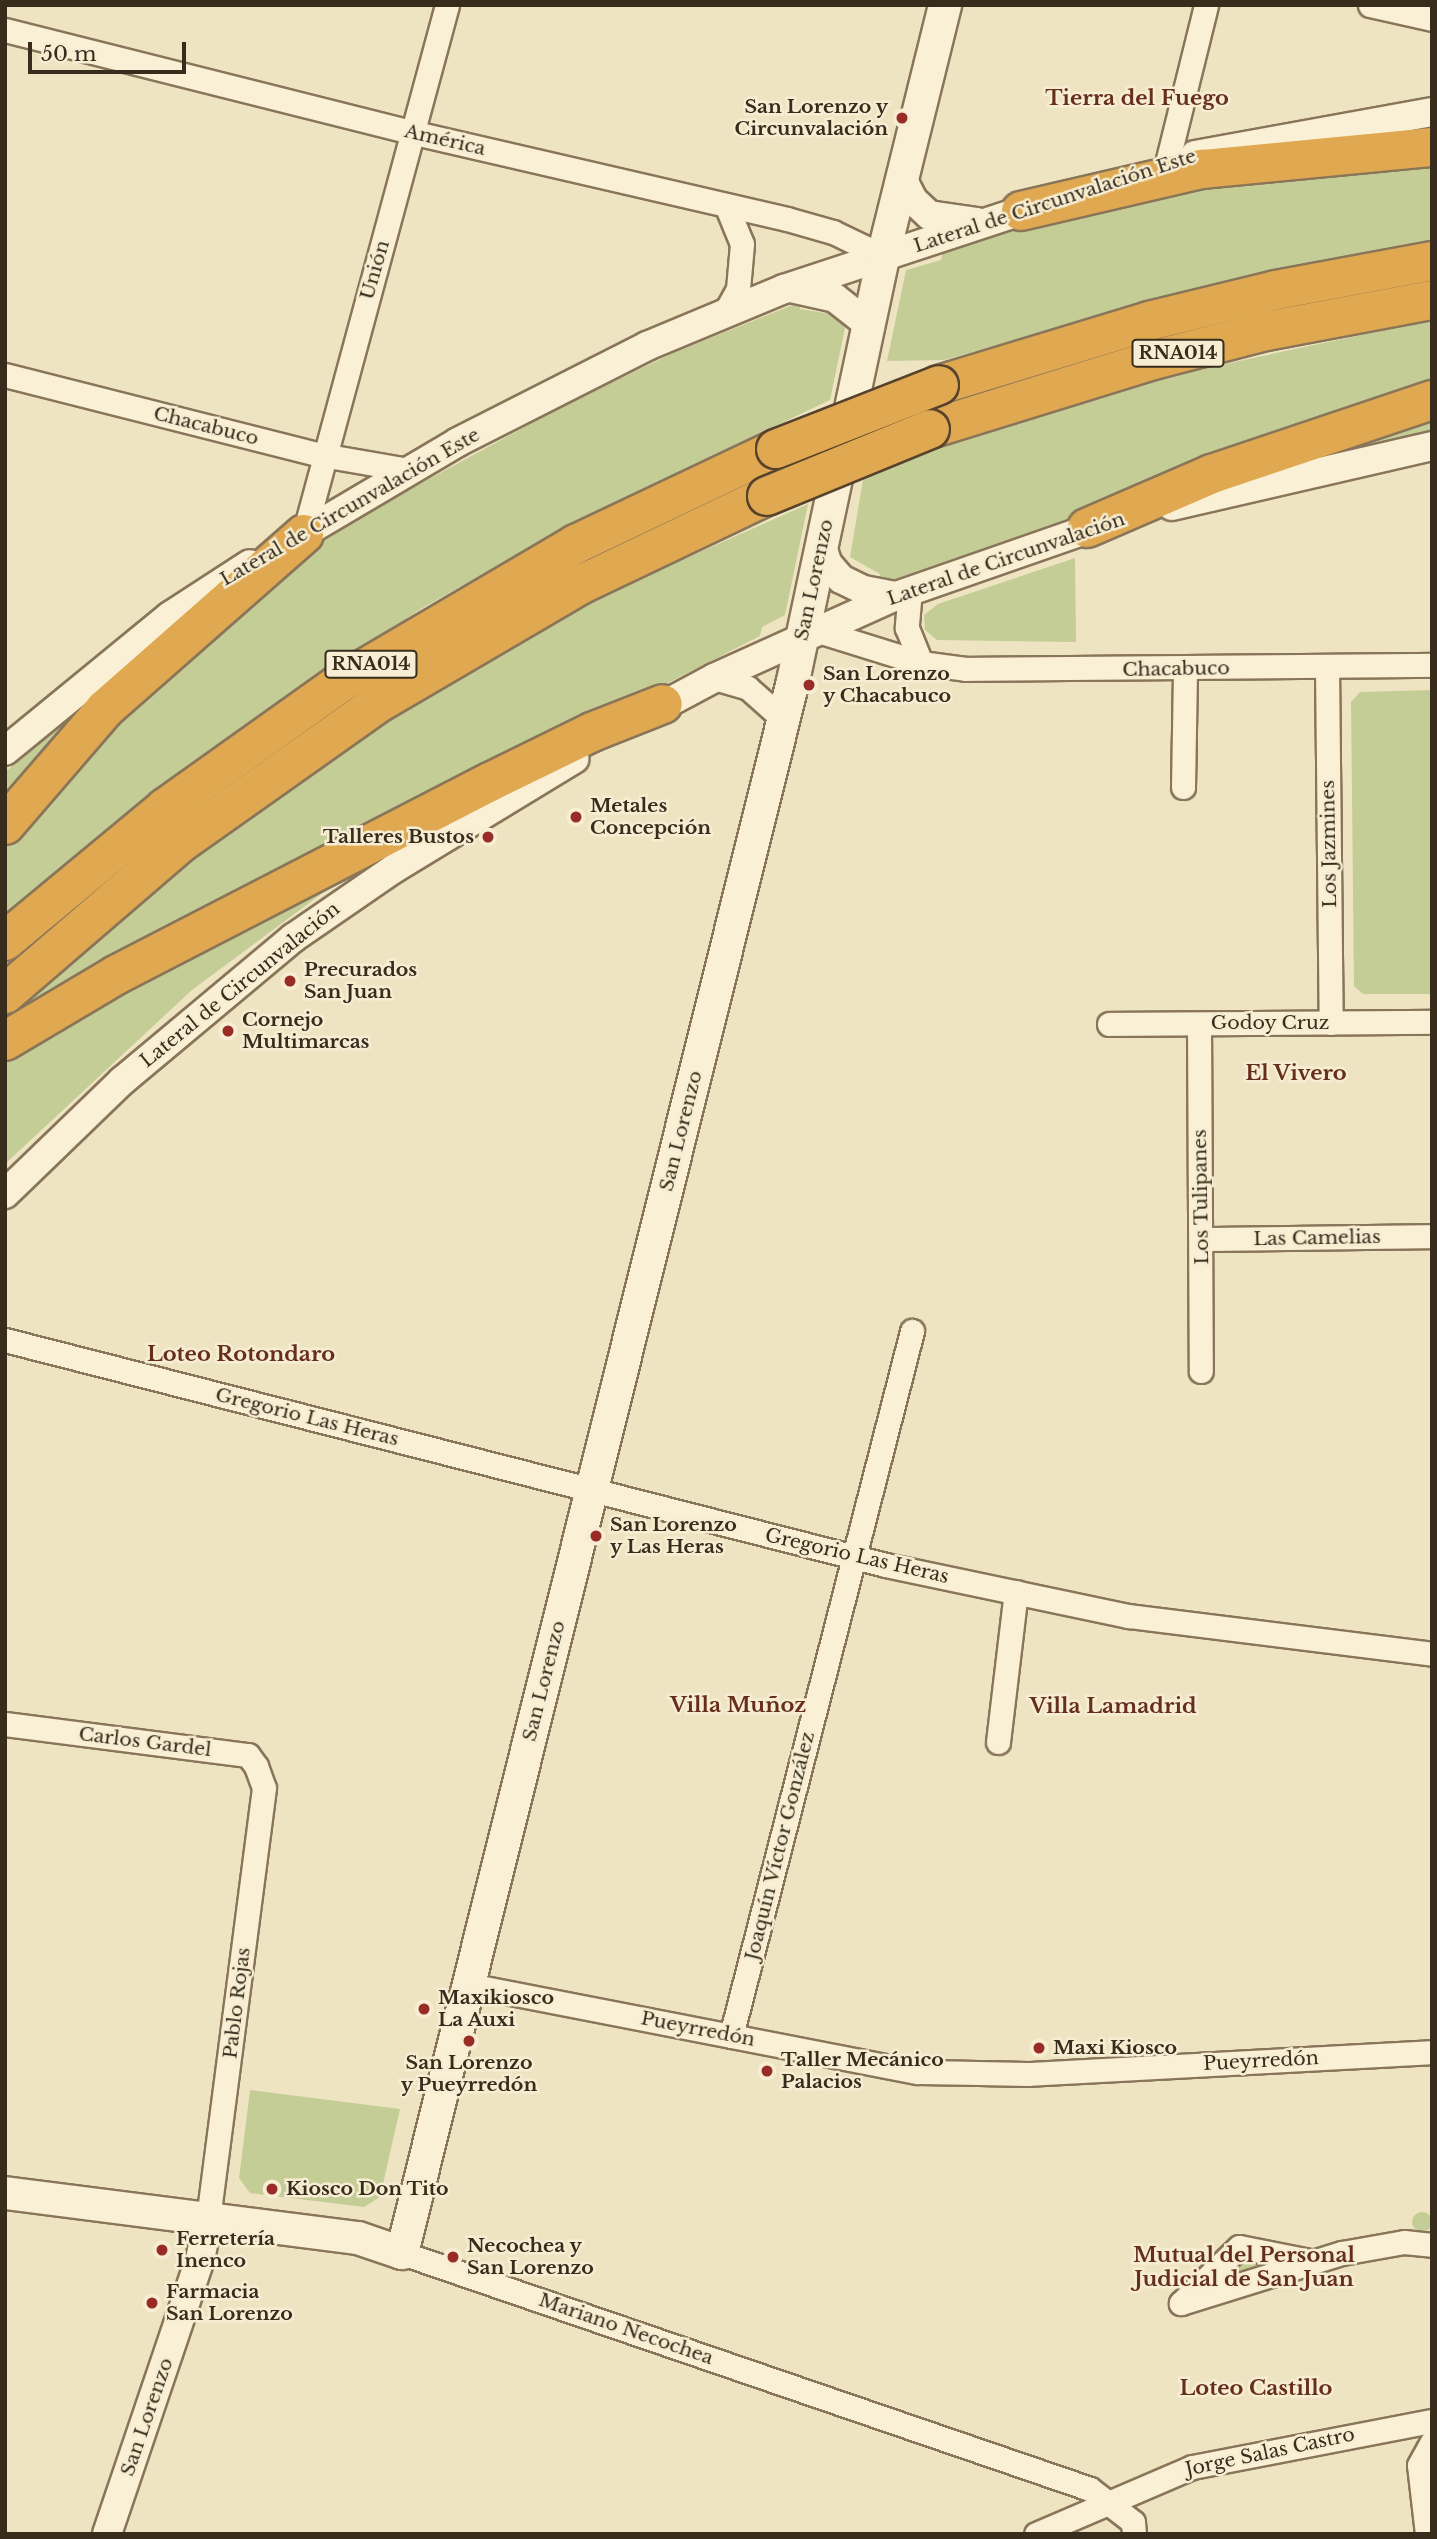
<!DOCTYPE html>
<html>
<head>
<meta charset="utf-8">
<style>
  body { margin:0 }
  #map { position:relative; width:1437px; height:2539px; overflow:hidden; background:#efe4c2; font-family:"Libre Baskerville",serif }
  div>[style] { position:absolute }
  .green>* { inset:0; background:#c4cd96 }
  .round { border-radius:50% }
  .roads { filter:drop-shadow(2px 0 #897559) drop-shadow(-2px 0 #897559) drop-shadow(0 2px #897559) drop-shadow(0 -2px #897559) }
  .minor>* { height:23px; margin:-11.5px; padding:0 11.5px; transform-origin:11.5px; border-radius:11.5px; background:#f9f0d5 }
  .tertiary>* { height:28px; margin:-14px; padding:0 14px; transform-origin:14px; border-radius:14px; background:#f9f0d5 }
  .secondary>* { height:32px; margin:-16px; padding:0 16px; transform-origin:16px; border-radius:16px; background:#f9f0d5 }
  .motorway>* { height:38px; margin:-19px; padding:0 19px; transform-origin:19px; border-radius:19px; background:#e0a851 }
  .bridges { filter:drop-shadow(2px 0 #57422d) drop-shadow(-2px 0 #57422d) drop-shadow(0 2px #57422d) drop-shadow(0 -2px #57422d) }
  .motorway-bridge>* { height:38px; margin:-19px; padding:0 19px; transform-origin:19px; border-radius:19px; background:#e0a851 }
  .dots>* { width:19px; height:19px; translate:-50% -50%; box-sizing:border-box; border:4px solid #f6edd2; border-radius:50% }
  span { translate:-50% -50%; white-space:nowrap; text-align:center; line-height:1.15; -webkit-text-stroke:5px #f6edd2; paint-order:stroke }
  .shield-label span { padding:2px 5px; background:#f6edd2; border:2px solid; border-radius:5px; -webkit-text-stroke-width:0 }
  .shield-label { font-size:18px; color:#382c1d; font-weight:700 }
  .poi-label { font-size:19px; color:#382c1d; font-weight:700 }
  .right { translate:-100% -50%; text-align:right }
  .left { translate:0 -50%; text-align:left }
  .street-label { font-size:19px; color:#382c1d }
  .neighbourhood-label { font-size:21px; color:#662f1c; font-weight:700 }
  .frame { position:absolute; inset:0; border:7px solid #382c1d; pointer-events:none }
  .scale { position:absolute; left:28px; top:42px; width:158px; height:32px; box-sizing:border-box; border:4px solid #382c1d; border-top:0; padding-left:9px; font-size:21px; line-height:24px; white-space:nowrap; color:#382c1d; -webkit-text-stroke:5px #f6edd2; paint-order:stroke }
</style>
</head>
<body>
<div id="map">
  <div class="green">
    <i style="clip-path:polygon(1432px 156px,1432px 240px,1229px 280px,944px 360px,887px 361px,906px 270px,941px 260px,943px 250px,1199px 179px)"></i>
    <i style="clip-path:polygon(800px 302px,800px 309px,831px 314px,845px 328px,830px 400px,593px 513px,424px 607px,205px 753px,5px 915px,5px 838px,63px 766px,309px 550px,394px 498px,567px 404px,673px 353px)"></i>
    <i style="clip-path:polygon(1432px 320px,1432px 393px,883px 583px,879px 584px,880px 574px,850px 557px,863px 480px,926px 452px,1177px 374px)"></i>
    <i style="clip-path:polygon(1432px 413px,1432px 430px,1258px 476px)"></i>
    <i style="clip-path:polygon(808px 504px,785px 615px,762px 627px,760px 636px,5px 1020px,45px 981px,217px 840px,418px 702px,608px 593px)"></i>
    <i style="clip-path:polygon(1075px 558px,1076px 642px,937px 640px,925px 630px,924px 615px,938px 604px)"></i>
    <i style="clip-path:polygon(134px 664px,5px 807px,5px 772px)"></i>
    <i style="clip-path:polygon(1432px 690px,1432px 994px,1363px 994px,1354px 986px,1351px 702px,1360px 692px)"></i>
    <i style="clip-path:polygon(340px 880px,192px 990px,5px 1164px,5px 1060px,50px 1030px)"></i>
    <i style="clip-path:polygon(250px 2090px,400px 2109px,380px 2197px,364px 2207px,250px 2193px,239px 2178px)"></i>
    <i class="round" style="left:1412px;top:2212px;width:20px;height:20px"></i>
    <i style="clip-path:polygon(1241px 2261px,1271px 2263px,1220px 2282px,1220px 2274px)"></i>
  </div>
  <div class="roads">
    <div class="minor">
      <i style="left:1370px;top:5px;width:64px;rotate:12.7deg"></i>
      <i style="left:5px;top:30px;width:423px;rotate:14.1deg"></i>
      <i style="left:415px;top:133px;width:382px;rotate:13deg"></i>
      <i style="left:787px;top:219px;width:48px;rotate:15.8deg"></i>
      <i style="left:833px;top:232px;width:55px;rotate:25.6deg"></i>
      <i style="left:1167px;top:163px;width:163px;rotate:-76.1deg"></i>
      <i style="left:726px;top:205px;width:42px;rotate:67.7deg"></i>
      <i style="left:742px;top:244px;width:45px;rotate:95.1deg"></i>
      <i style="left:738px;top:289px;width:25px;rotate:119deg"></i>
      <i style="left:5px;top:375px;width:327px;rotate:14.2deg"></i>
      <i style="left:322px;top:455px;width:88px;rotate:9.8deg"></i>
      <i style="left:304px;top:534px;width:548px;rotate:-74.87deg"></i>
      <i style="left:910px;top:590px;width:38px;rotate:95deg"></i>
      <i style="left:907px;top:628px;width:38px;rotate:68deg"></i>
      <i style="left:815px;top:630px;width:111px;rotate:17.3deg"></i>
      <i style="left:921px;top:663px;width:45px;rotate:7.6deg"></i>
      <i style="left:966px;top:669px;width:466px;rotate:-0.5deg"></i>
      <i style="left:1327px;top:666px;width:357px;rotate:89.4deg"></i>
      <i style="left:714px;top:678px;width:35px;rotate:16deg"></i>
      <i style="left:748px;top:688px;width:47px;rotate:41.5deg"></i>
      <i style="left:1183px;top:787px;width:119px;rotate:-89deg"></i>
      <i style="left:1109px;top:1024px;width:323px;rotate:-0.4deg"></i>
      <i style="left:1199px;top:1024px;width:347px;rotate:89.7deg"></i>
      <i style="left:1202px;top:1239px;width:230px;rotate:-0.7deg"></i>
      <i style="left:5px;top:1340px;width:909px;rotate:14.33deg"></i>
      <i style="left:886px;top:1565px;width:248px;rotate:11.9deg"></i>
      <i style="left:1129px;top:1616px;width:305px;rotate:7.1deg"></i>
      <i style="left:5px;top:1724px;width:245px;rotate:7.3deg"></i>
      <i style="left:248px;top:1755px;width:14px;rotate:54deg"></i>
      <i style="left:256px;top:1766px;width:23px;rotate:70deg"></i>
      <i style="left:264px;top:1788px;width:435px;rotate:97.4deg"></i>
      <i style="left:998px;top:1742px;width:151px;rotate:-83.2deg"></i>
      <i style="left:469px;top:1985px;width:457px;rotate:11deg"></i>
      <i style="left:918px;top:2072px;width:110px;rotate:1deg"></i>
      <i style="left:1028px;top:2074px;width:405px;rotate:-3.1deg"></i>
      <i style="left:731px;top:2036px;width:728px;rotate:-75.6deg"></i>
      <i style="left:402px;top:2253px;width:727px;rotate:18.93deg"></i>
      <i style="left:1090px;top:2489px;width:54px;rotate:37.5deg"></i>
      <i style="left:1133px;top:2522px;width:12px;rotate:85deg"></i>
      <i style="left:1310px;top:2261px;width:72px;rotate:-168.8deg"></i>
      <i style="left:1239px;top:2247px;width:81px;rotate:136deg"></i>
      <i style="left:1181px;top:2303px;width:169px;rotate:-17.3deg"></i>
      <i style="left:1342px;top:2253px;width:63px;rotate:-10.1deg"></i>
      <i style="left:1404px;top:2242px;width:28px;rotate:6deg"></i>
      <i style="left:1036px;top:2534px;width:170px;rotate:-23.2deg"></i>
      <i style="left:1192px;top:2467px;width:244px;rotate:-10.9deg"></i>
      <i style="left:1427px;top:2534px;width:69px;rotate:-96.6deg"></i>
      <i style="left:1419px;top:2465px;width:26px;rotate:-61deg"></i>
    </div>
    <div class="tertiary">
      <i style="left:1195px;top:155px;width:241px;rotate:-10.3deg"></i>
      <i style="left:902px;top:178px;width:25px;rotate:63deg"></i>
      <i style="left:913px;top:200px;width:22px;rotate:43deg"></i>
      <i style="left:929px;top:215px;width:49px;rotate:8.3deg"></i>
      <i style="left:791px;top:288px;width:45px;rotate:12.8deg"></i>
      <i style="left:835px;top:298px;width:42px;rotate:38.2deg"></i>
      <i style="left:1172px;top:506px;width:267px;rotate:-13deg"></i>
      <i style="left:289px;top:542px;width:196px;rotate:-30.6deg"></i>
      <i style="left:458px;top:442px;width:212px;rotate:-26.9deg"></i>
      <i style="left:647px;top:346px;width:148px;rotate:-22.6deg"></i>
      <i style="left:784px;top:289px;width:269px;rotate:-18.2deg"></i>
      <i style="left:821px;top:544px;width:21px;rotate:71deg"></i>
      <i style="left:828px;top:564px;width:20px;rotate:49deg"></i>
      <i style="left:841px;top:579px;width:25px;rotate:26deg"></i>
      <i style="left:864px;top:590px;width:33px;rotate:11deg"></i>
      <i style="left:647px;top:714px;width:76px;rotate:-28.2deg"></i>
      <i style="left:714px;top:678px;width:200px;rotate:-24.3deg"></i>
      <i style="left:896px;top:596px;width:222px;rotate:-19.2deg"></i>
      <i style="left:5px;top:751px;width:213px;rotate:-39.3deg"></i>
      <i style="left:170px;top:616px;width:95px;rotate:-33deg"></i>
      <i style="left:5px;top:1194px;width:163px;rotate:-44deg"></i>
      <i style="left:122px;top:1081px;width:223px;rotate:-39.9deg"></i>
      <i style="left:293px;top:938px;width:124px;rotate:-34.5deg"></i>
      <i style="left:395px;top:868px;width:210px;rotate:-31.3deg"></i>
      <i style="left:107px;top:2534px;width:289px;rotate:-71.3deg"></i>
      <i style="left:200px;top:2260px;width:42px;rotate:-79deg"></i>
    </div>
    <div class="secondary">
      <i style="left:5px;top:2193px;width:356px;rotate:7.3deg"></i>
      <i style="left:358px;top:2238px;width:46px;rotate:18.8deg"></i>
      <i style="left:402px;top:2253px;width:1620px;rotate:-76.03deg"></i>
      <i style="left:793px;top:681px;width:434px;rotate:-78deg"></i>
      <i style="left:883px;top:256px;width:259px;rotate:-76.1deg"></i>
    </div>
    <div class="motorway">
      <i style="left:1021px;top:211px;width:186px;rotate:-13.1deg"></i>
      <i style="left:1202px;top:169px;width:231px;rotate:-5.5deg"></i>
      <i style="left:939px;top:385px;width:220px;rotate:-16.9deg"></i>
      <i style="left:1149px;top:321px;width:131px;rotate:-13.7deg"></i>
      <i style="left:1276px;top:290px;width:159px;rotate:-10.5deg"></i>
      <i style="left:930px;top:429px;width:233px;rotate:-17.2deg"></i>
      <i style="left:1153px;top:360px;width:117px;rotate:-14.4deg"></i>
      <i style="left:1266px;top:331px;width:169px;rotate:-10.6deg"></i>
      <i style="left:1087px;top:528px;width:136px;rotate:-23.4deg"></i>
      <i style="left:1212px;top:474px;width:232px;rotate:-18.6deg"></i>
      <i style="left:5px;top:825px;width:153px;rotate:-49.2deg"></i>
      <i style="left:105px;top:709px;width:265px;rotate:-41.3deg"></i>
      <i style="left:5px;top:941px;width:208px;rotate:-39.7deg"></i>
      <i style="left:165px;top:808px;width:215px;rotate:-35.5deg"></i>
      <i style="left:340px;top:683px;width:274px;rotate:-30.5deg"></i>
      <i style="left:576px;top:544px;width:221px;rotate:-25.4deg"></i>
      <i style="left:5px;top:994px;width:233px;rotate:-40.7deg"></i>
      <i style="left:182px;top:842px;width:242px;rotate:-35.3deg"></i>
      <i style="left:380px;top:702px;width:232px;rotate:-30.3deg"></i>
      <i style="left:580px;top:585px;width:207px;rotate:-25.5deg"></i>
      <i style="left:5px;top:1041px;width:129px;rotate:-30.7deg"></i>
      <i style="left:116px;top:975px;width:421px;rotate:-27.3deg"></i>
      <i style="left:490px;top:782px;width:114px;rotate:-26.1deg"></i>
      <i style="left:592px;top:732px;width:76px;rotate:-21.5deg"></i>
    </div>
  </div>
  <div class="bridges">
    <div class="motorway-bridge">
      <i style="left:776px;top:449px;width:175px;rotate:-21.4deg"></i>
      <i style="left:767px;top:496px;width:176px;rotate:-22.3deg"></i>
    </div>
  </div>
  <div class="dots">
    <i style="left:902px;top:118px;background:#992c27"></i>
    <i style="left:809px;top:685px;background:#992c27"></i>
    <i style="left:576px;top:817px;background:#992c27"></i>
    <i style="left:488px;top:837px;background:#992c27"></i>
    <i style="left:290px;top:981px;background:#992c27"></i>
    <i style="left:228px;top:1031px;background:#992c27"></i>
    <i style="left:596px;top:1536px;background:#992c27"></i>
    <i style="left:424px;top:2009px;background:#992c27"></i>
    <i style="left:469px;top:2041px;background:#992c27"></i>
    <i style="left:1039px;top:2048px;background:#992c27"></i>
    <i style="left:767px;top:2071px;background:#992c27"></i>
    <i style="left:272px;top:2189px;background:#992c27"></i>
    <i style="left:162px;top:2250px;background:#992c27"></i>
    <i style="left:453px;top:2257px;background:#992c27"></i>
    <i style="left:152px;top:2303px;background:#992c27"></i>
  </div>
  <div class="shield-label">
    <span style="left:1178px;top:353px">RNA014</span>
    <span style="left:371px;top:664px">RNA014</span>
  </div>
  <div class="poi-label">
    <span class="right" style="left:888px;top:118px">San Lorenzo y<br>Circunvalación</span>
    <span class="left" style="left:823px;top:685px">San Lorenzo<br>y Chacabuco</span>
    <span class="left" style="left:590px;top:817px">Metales<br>Concepción</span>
    <span class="right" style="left:474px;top:837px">Talleres Bustos</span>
    <span class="left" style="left:304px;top:981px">Precurados<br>San Juan</span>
    <span class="left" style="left:242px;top:1031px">Cornejo<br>Multimarcas</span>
    <span class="left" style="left:610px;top:1536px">San Lorenzo<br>y Las Heras</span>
    <span class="left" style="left:438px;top:2009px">Maxikiosco<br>La Auxi</span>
    <span class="left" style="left:1053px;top:2048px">Maxi Kiosco</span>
    <span class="left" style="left:781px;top:2071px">Taller Mecánico<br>Palacios</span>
    <span style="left:469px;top:2074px">San Lorenzo<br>y Pueyrredón</span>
    <span class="left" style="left:286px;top:2189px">Kiosco Don Tito</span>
    <span class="left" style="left:176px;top:2250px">Ferretería<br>Inenco</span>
    <span class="left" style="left:467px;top:2257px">Necochea y<br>San Lorenzo</span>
    <span class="left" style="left:166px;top:2303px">Farmacia<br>San Lorenzo</span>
  </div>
  <div class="street-label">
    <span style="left:445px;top:140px;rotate:13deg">América</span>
    <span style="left:1055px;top:201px;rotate:-18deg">Lateral de Circunvalación Este</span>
    <span style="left:375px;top:270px;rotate:-74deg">Unión</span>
    <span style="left:206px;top:426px;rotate:14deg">Chacabuco</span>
    <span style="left:350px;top:507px;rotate:-30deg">Lateral de Circunvalación Este</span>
    <span style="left:1006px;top:559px;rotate:-19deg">Lateral de Circunvalación</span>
    <span style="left:814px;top:580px;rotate:-78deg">San Lorenzo</span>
    <span style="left:1176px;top:669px;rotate:-1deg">Chacabuco</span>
    <span style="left:1329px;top:844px;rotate:-91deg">Los Jazmines</span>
    <span style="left:240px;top:985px;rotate:-39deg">Lateral de Circunvalación</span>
    <span style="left:1270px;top:1023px">Godoy Cruz</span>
    <span style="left:681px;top:1131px;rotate:-76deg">San Lorenzo</span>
    <span style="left:1201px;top:1197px;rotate:-91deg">Los Tulipanes</span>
    <span style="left:1317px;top:1238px;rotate:-1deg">Las Camelias</span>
    <span style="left:307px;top:1417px;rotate:14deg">Gregorio Las Heras</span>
    <span style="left:857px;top:1556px;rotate:13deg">Gregorio Las Heras</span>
    <span style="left:544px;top:1681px;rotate:-76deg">San Lorenzo</span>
    <span style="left:145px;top:1742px;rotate:7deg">Carlos Gardel</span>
    <span style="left:780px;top:1846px;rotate:-76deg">Joaquín Víctor González</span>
    <span style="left:237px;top:2003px;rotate:-83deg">Pablo Rojas</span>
    <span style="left:698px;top:2029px;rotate:11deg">Pueyrredón</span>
    <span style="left:1261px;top:2061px;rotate:-3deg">Pueyrredón</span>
    <span style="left:626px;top:2329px;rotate:19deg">Mariano Necochea</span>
    <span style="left:147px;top:2417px;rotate:-71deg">San Lorenzo</span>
    <span style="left:1270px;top:2452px;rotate:-12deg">Jorge Salas Castro</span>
  </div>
  <div class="neighbourhood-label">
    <span style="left:1137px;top:98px">Tierra del Fuego</span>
    <span style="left:1296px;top:1073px">El Vivero</span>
    <span style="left:241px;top:1354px">Loteo Rotondaro</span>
    <span style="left:738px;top:1705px">Villa Muñoz</span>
    <span style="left:1113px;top:1706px">Villa Lamadrid</span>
    <span style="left:1244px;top:2267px">Mutual del Personal<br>Judicial de San Juan</span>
    <span style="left:1256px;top:2388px">Loteo Castillo</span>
  </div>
  <div class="frame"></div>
  <div class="scale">50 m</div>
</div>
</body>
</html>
